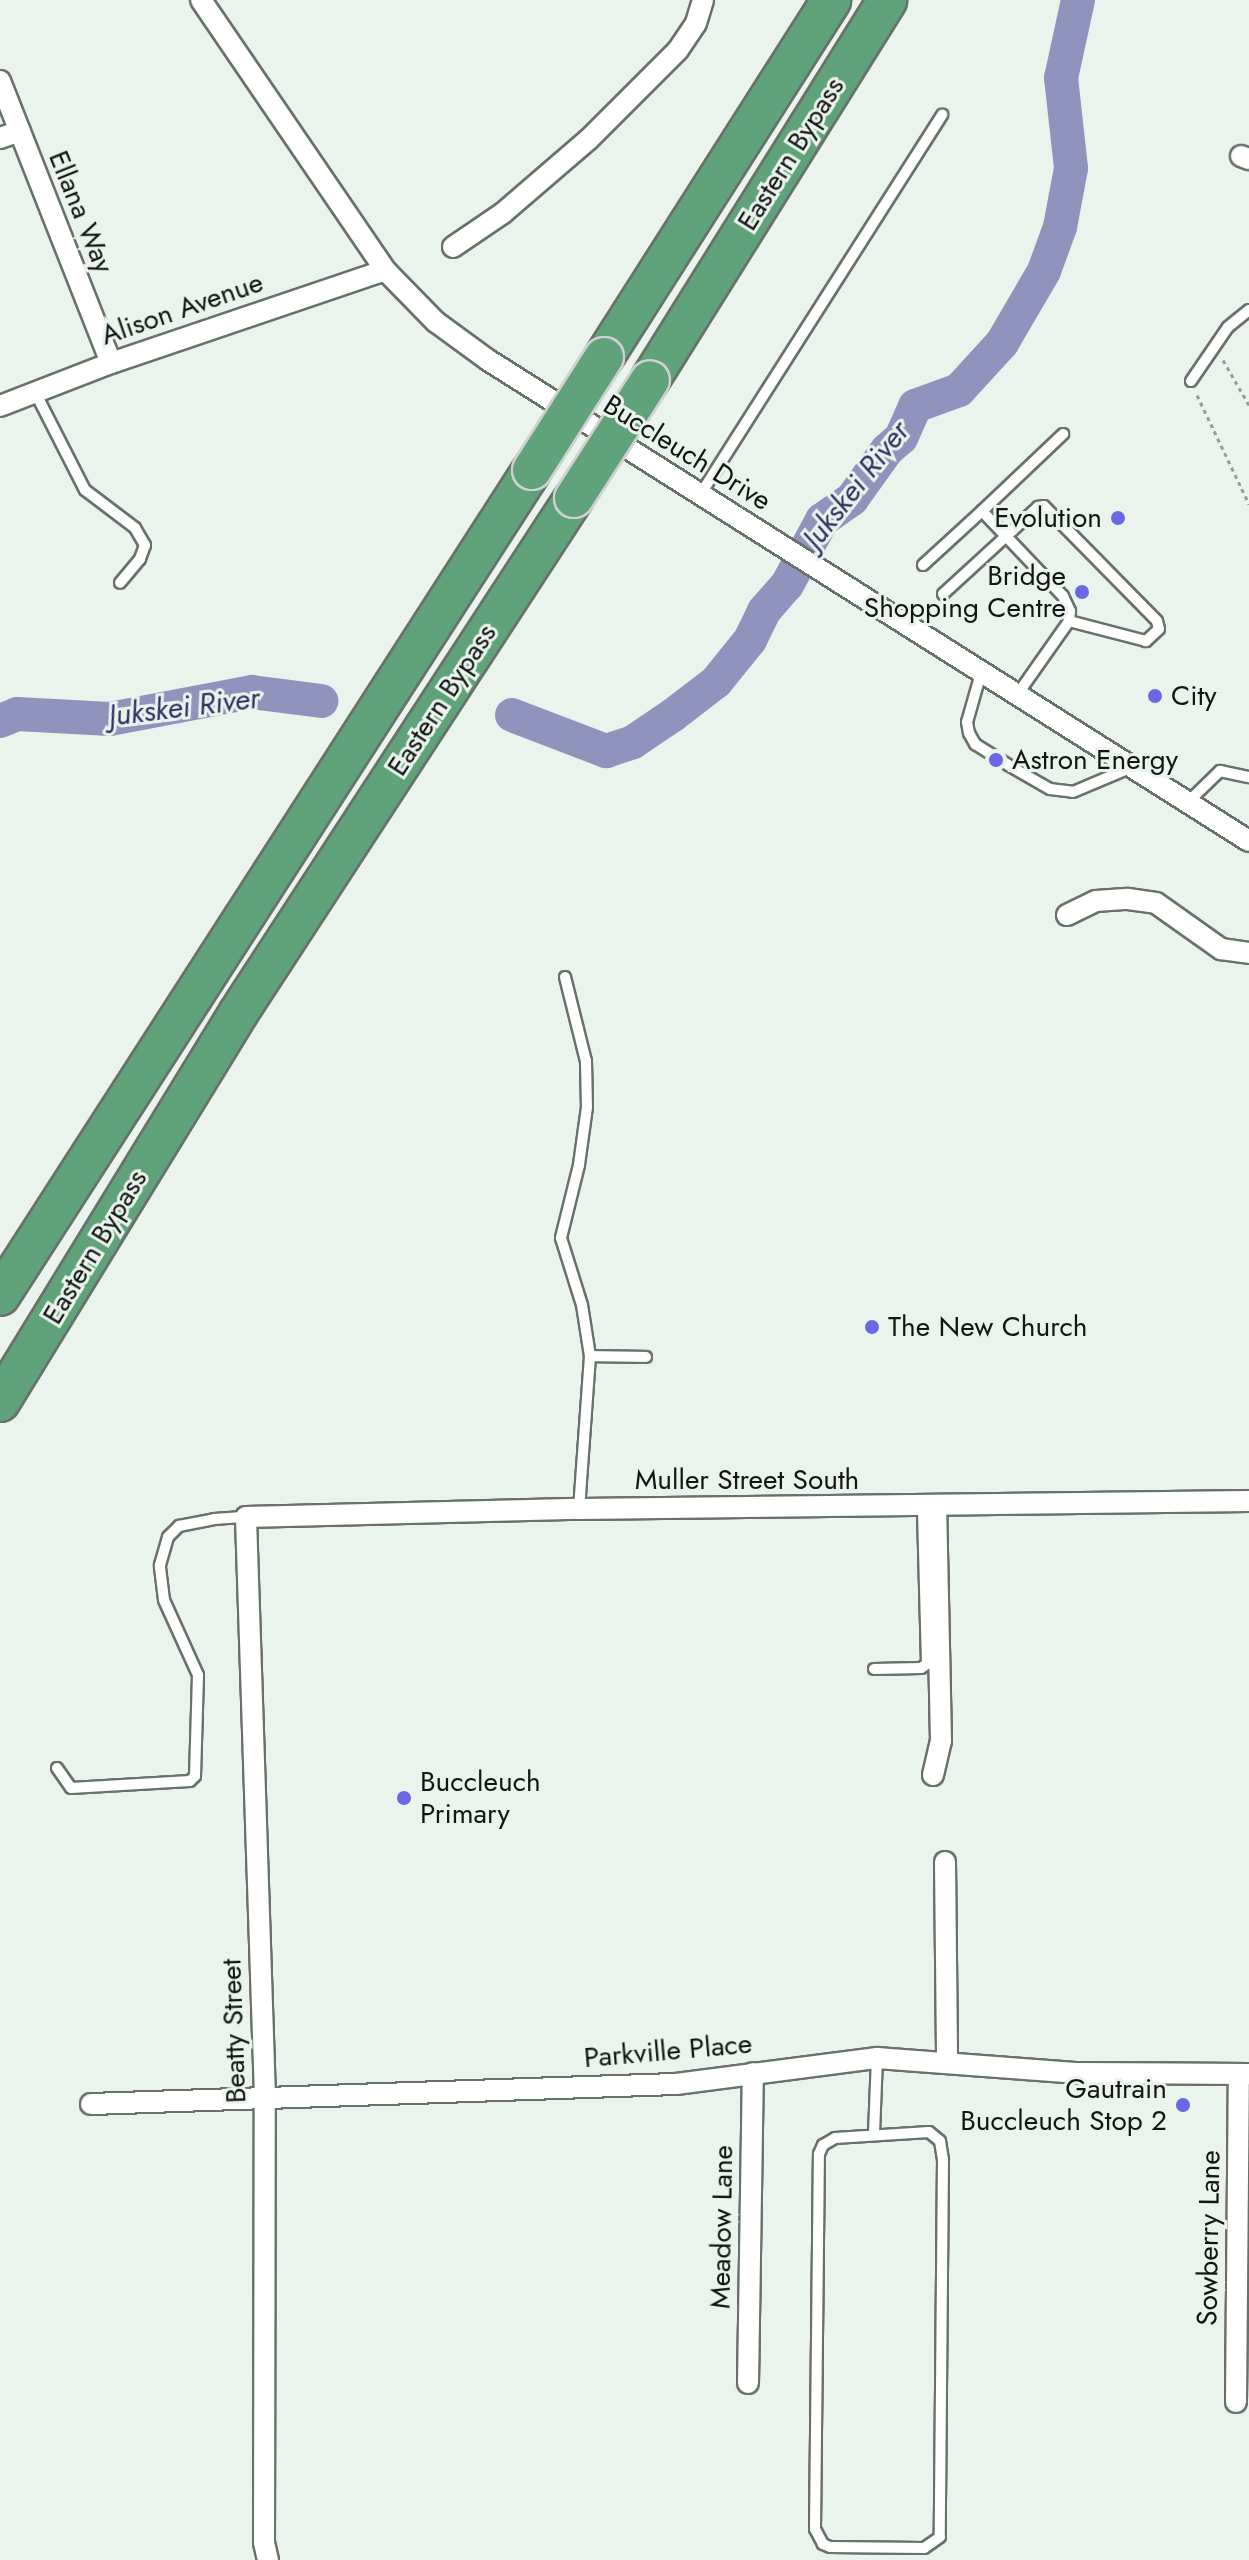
<!DOCTYPE html>
<html>
<head>
<meta charset="utf-8">
<style>
  body { margin:0 }
  #map { position:relative; width:1249px; height:2560px; overflow:hidden; background:#eaf4ed; font-family:Jost,sans-serif }
  div>[style] { position:absolute }
  .river>* { height:34px; margin:-17px; padding:0 17px; transform-origin:17px; border-radius:17px; background:#9094bd }
  .path>* { height:3px; margin-top:-1.5px; transform-origin:0; background:repeating-linear-gradient(90deg,#969d98 0 4px,transparent 0 8px) }
  .roads { filter:drop-shadow(2px 0 #68716a) drop-shadow(-2px 0 #68716a) drop-shadow(0 2px #68716a) drop-shadow(0 -2px #68716a) }
  .lane>* { height:10px; margin:-5px; padding:0 5px; transform-origin:5px; border-radius:5px; background:#fff }
  .street>* { height:20px; margin:-10px; padding:0 10px; transform-origin:10px; border-radius:10px; background:#fff }
  .highway>* { height:38px; margin:-19px; padding:0 19px; transform-origin:19px; border-radius:19px; background:#60a279 }
  .bridges { filter:drop-shadow(2px 0 #d0d0d0) drop-shadow(-2px 0 #d0d0d0) drop-shadow(0 2px #d0d0d0) drop-shadow(0 -2px #d0d0d0) }
  .highway-bridge>* { height:38px; margin:-19px; padding:0 19px; transform-origin:19px; border-radius:19px; background:#60a279 }
  .dots>* { width:22px; height:22px; translate:-50% -50%; box-sizing:border-box; border:4px solid #eaf4ed; border-radius:50% }
  span { translate:-50% -50%; white-space:nowrap; text-align:center; line-height:1.15; -webkit-text-stroke:6px #eaf4ed; paint-order:stroke }
  .street-label { font-size:28px; color:#121513 }
  .poi-label { font-size:28px; color:#121513 }
  .right { translate:-100% -50%; text-align:right }
  .left { translate:0 -50%; text-align:left }
  .water-label { font-size:30px; color:#303165; font-style:italic }
</style>
</head>
<body>
<div id="map">
  <div class="river">
    <i style="left:512px;top:715px;width:101px;rotate:21deg"></i>
    <i style="left:606px;top:751px;width:28px;rotate:-18deg"></i>
    <i style="left:633px;top:742px;width:48px;rotate:-34deg"></i>
    <i style="left:673px;top:715px;width:54px;rotate:-37.5deg"></i>
    <i style="left:716px;top:682px;width:54px;rotate:-51deg"></i>
    <i style="left:750px;top:640px;width:32px;rotate:-64deg"></i>
    <i style="left:764px;top:611px;width:35px;rotate:-49deg"></i>
    <i style="left:787px;top:585px;width:74px;rotate:-61.7deg"></i>
    <i style="left:822px;top:520px;width:37px;rotate:-35deg"></i>
    <i style="left:852px;top:499px;width:60px;rotate:-54.5deg"></i>
    <i style="left:887px;top:450px;width:18px;rotate:-41deg"></i>
    <i style="left:901px;top:438px;width:35px;rotate:-66deg"></i>
    <i style="left:915px;top:406px;width:47px;rotate:-20deg"></i>
    <i style="left:959px;top:390px;width:64px;rotate:-47.5deg"></i>
    <i style="left:1002px;top:343px;width:83px;rotate:-59.7deg"></i>
    <i style="left:1044px;top:271px;width:47px;rotate:-70deg"></i>
    <i style="left:1060px;top:227px;width:60px;rotate:-79.4deg"></i>
    <i style="left:1071px;top:168px;width:91px;rotate:-96.3deg"></i>
    <i style="left:1061px;top:78px;width:80px;rotate:-77.7deg"></i>
    <i style="left:0;top:721px;width:18px;rotate:-22deg"></i>
    <i style="left:17px;top:714px;width:93px;rotate:3.1deg"></i>
    <i style="left:110px;top:719px;width:145px;rotate:-10.8deg"></i>
    <i style="left:252px;top:692px;width:70px;rotate:7.4deg"></i>
  </div>
  <div class="path">
    <i style="left:1223px;top:360px;width:52px;rotate:60deg"></i>
    <i style="left:1197px;top:395px;width:121px;rotate:64.5deg"></i>
  </div>
  <div class="roads">
    <div class="lane">
      <i style="left:1191px;top:381px;width:65px;rotate:-55.6deg"></i>
      <i style="left:1228px;top:327px;width:27px;rotate:-39deg"></i>
      <i style="left:35px;top:392px;width:110px;rotate:63deg"></i>
      <i style="left:85px;top:490px;width:63px;rotate:37.2deg"></i>
      <i style="left:135px;top:528px;width:20px;rotate:60deg"></i>
      <i style="left:145px;top:545px;width:15px;rotate:110deg"></i>
      <i style="left:140px;top:559px;width:31px;rotate:130deg"></i>
      <i style="left:700px;top:495px;width:451px;rotate:-57.5deg"></i>
      <i style="left:982px;top:511px;width:112px;rotate:-43.5deg"></i>
      <i style="left:923px;top:565px;width:80px;rotate:-42.5deg"></i>
      <i style="left:982px;top:511px;width:117px;rotate:46.4deg"></i>
      <i style="left:1063px;top:596px;width:17px;rotate:65deg"></i>
      <i style="left:1070px;top:611px;width:10px;rotate:96deg"></i>
      <i style="left:1069px;top:621px;width:90px;rotate:125.1deg"></i>
      <i style="left:943px;top:594px;width:129px;rotate:-42.5deg"></i>
      <i style="left:1038px;top:507px;width:6px;rotate:-9deg"></i>
      <i style="left:1044px;top:506px;width:161px;rotate:45.5deg"></i>
      <i style="left:1157px;top:621px;width:8px;rotate:76deg"></i>
      <i style="left:1159px;top:629px;width:18px;rotate:137deg"></i>
      <i style="left:1146px;top:641px;width:80px;rotate:-165.4deg"></i>
      <i style="left:981px;top:673px;width:51px;rotate:105.9deg"></i>
      <i style="left:967px;top:722px;width:11px;rotate:80deg"></i>
      <i style="left:969px;top:733px;width:13px;rotate:61deg"></i>
      <i style="left:975px;top:744px;width:39px;rotate:32deg"></i>
      <i style="left:1008px;top:765px;width:48px;rotate:29.7deg"></i>
      <i style="left:1050px;top:789px;width:23px;rotate:7deg"></i>
      <i style="left:1073px;top:792px;width:62px;rotate:-22.8deg"></i>
      <i style="left:1188px;top:802px;width:45px;rotate:-44.1deg"></i>
      <i style="left:1220px;top:771px;width:30px;rotate:12deg"></i>
      <i style="left:565px;top:977px;width:87px;rotate:76deg"></i>
      <i style="left:586px;top:1061px;width:46px;rotate:88.8deg"></i>
      <i style="left:587px;top:1107px;width:59px;rotate:97.9deg"></i>
      <i style="left:579px;top:1165px;width:75px;rotate:103.9deg"></i>
      <i style="left:561px;top:1238px;width:70px;rotate:72.6deg"></i>
      <i style="left:582px;top:1305px;width:52px;rotate:81.1deg"></i>
      <i style="left:590px;top:1356px;width:153px;rotate:94.1deg"></i>
      <i style="left:590px;top:1356px;width:56px;rotate:1deg"></i>
      <i style="left:874px;top:1669px;width:47px;rotate:-1.2deg"></i>
      <i style="left:921px;top:1668px;width:7px;rotate:-34deg"></i>
      <i style="left:927px;top:1664px;width:157px;rotate:-91.5deg"></i>
      <i style="left:57px;top:1768px;width:24px;rotate:55deg"></i>
      <i style="left:71px;top:1788px;width:119px;rotate:-3.4deg"></i>
      <i style="left:190px;top:1781px;width:7px;rotate:-45deg"></i>
      <i style="left:195px;top:1776px;width:101px;rotate:-88.3deg"></i>
      <i style="left:198px;top:1675px;width:82px;rotate:-114.4deg"></i>
      <i style="left:164px;top:1600px;width:35px;rotate:-97deg"></i>
      <i style="left:160px;top:1565px;width:29px;rotate:-74deg"></i>
      <i style="left:168px;top:1537px;width:16px;rotate:-45deg"></i>
      <i style="left:179px;top:1526px;width:36px;rotate:-11deg"></i>
      <i style="left:214px;top:1519px;width:32px;rotate:-4deg"></i>
      <i style="left:929px;top:2132px;width:14px;rotate:39deg"></i>
      <i style="left:940px;top:2141px;width:18px;rotate:81deg"></i>
      <i style="left:943px;top:2159px;width:378px;rotate:90.5deg"></i>
      <i style="left:940px;top:2537px;width:19px;rotate:145deg"></i>
      <i style="left:924px;top:2548px;width:94px;rotate:-179.4deg"></i>
      <i style="left:830px;top:2547px;width:8px;rotate:-157deg"></i>
      <i style="left:823px;top:2544px;width:17px;rotate:-118deg"></i>
      <i style="left:815px;top:2529px;width:375px;rotate:-89.4deg"></i>
      <i style="left:819px;top:2154px;width:10px;rotate:-66deg"></i>
      <i style="left:823px;top:2145px;width:14px;rotate:-30deg"></i>
      <i style="left:835px;top:2138px;width:94px;rotate:-3.7deg"></i>
      <i style="left:874px;top:2133px;width:75px;rotate:-87.7deg"></i>
    </div>
    <div class="street">
      <i style="left:201px;top:0;width:327px;rotate:55.7deg"></i>
      <i style="left:385px;top:270px;width:73px;rotate:45.6deg"></i>
      <i style="left:436px;top:322px;width:64px;rotate:36.2deg"></i>
      <i style="left:488px;top:360px;width:900px;rotate:32.3deg"></i>
      <i style="left:0;top:81px;width:303px;rotate:68.5deg"></i>
      <i style="left:0;top:138px;width:21px;rotate:-19deg"></i>
      <i style="left:1241px;top:156px;width:9px;rotate:21deg"></i>
      <i style="left:453px;top:247px;width:60px;rotate:-34.2deg"></i>
      <i style="left:503px;top:213px;width:112px;rotate:-40.7deg"></i>
      <i style="left:588px;top:140px;width:127px;rotate:-45deg"></i>
      <i style="left:678px;top:50px;width:32px;rotate:-56deg"></i>
      <i style="left:696px;top:23px;width:24px;rotate:-73deg"></i>
      <i style="left:0;top:406px;width:119px;rotate:-21.2deg"></i>
      <i style="left:111px;top:363px;width:289px;rotate:-18.7deg"></i>
      <i style="left:1067px;top:915px;width:32px;rotate:-26deg"></i>
      <i style="left:1096px;top:901px;width:32px;rotate:-4deg"></i>
      <i style="left:1128px;top:899px;width:28px;rotate:8deg"></i>
      <i style="left:1156px;top:903px;width:80px;rotate:35.3deg"></i>
      <i style="left:1221px;top:949px;width:28px;rotate:8deg"></i>
      <i style="left:933px;top:1775px;width:35px;rotate:-77deg"></i>
      <i style="left:941px;top:1741px;width:234px;rotate:-91.2deg"></i>
      <i style="left:945px;top:1862px;width:200px;rotate:89.4deg"></i>
      <i style="left:91px;top:2104px;width:585px;rotate:-1.96deg"></i>
      <i style="left:676px;top:2084px;width:203px;rotate:-7.4deg"></i>
      <i style="left:877px;top:2058px;width:202px;rotate:4.3deg"></i>
      <i style="left:1078px;top:2073px;width:171px;rotate:0.3deg"></i>
      <i style="left:748px;top:2383px;width:310px;rotate:-89.1deg"></i>
      <i style="left:1236px;top:2402px;width:328px;rotate:-89.5deg"></i>
      <i style="left:268px;top:2560px;width:18px;rotate:-103deg"></i>
      <i style="left:264px;top:2542px;width:445px;rotate:-89.9deg"></i>
      <i style="left:265px;top:2097px;width:580px;rotate:-91.88deg"></i>
      <i style="left:246px;top:1517px;width:333px;rotate:-1.4deg"></i>
      <i style="left:579px;top:1509px;width:670px;rotate:-0.68deg"></i>
    </div>
    <div class="highway">
      <i style="left:604px;top:357px;width:423px;rotate:-57.5deg"></i>
      <i style="left:650px;top:380px;width:448px;rotate:-58deg"></i>
      <i style="left:0;top:1296px;width:982px;rotate:-57.22deg"></i>
      <i style="left:0;top:1402px;width:457px;rotate:-58.5deg"></i>
      <i style="left:239px;top:1012px;width:614px;rotate:-56.91deg"></i>
    </div>
  </div>
  <div class="bridges">
    <div class="highway-bridge">
      <i style="left:532px;top:470px;width:134px;rotate:-57.5deg"></i>
      <i style="left:574px;top:498px;width:140px;rotate:-57.2deg"></i>
    </div>
  </div>
  <div class="dots">
    <i style="left:1118px;top:518px;background:#6a69e3"></i>
    <i style="left:1082px;top:592px;background:#6a69e3"></i>
    <i style="left:1155px;top:696px;background:#6a69e3"></i>
    <i style="left:996px;top:760px;background:#6a69e3"></i>
    <i style="left:872px;top:1327px;background:#6a69e3"></i>
    <i style="left:404px;top:1798px;background:#6a69e3"></i>
    <i style="left:1183px;top:2105px;background:#6a69e3"></i>
  </div>
  <div class="street-label">
    <span style="left:791px;top:154px;rotate:-58deg">Eastern Bypass</span>
    <span style="left:81px;top:212px;rotate:68deg">Ellana Way</span>
    <span style="left:182px;top:309px;rotate:-19deg">Alison Avenue</span>
    <span style="left:687px;top:453px;rotate:32deg">Buccleuch Drive</span>
    <span style="left:442px;top:700px;rotate:-57deg">Eastern Bypass</span>
    <span style="left:95px;top:1247px;rotate:-59deg">Eastern Bypass</span>
    <span style="left:747px;top:1480px">Muller Street South</span>
    <span style="left:234px;top:2031px;rotate:-92deg">Beatty Street</span>
    <span style="left:668px;top:2051px;rotate:-5deg">Parkville Place</span>
    <span style="left:722px;top:2227px;rotate:-89deg">Meadow Lane</span>
    <span style="left:1209px;top:2238px;rotate:-89deg">Sowberry Lane</span>
  </div>
  <div class="poi-label">
    <span class="right" style="left:1102px;top:518px">Evolution</span>
    <span class="right" style="left:1066px;top:592px">Bridge<br>Shopping Centre</span>
    <span class="left" style="left:1171px;top:696px">City</span>
    <span class="left" style="left:1012px;top:760px">Astron Energy</span>
    <span class="left" style="left:888px;top:1327px">The New Church</span>
    <span class="left" style="left:420px;top:1798px">Buccleuch<br>Primary</span>
    <span class="right" style="left:1167px;top:2105px">Gautrain<br>Buccleuch Stop 2</span>
  </div>
  <div class="water-label">
    <span style="left:856px;top:485px;rotate:-52deg">Jukskei River</span>
    <span style="left:184px;top:707px;rotate:-7deg">Jukskei River</span>
  </div>
</div>
</body>
</html>
